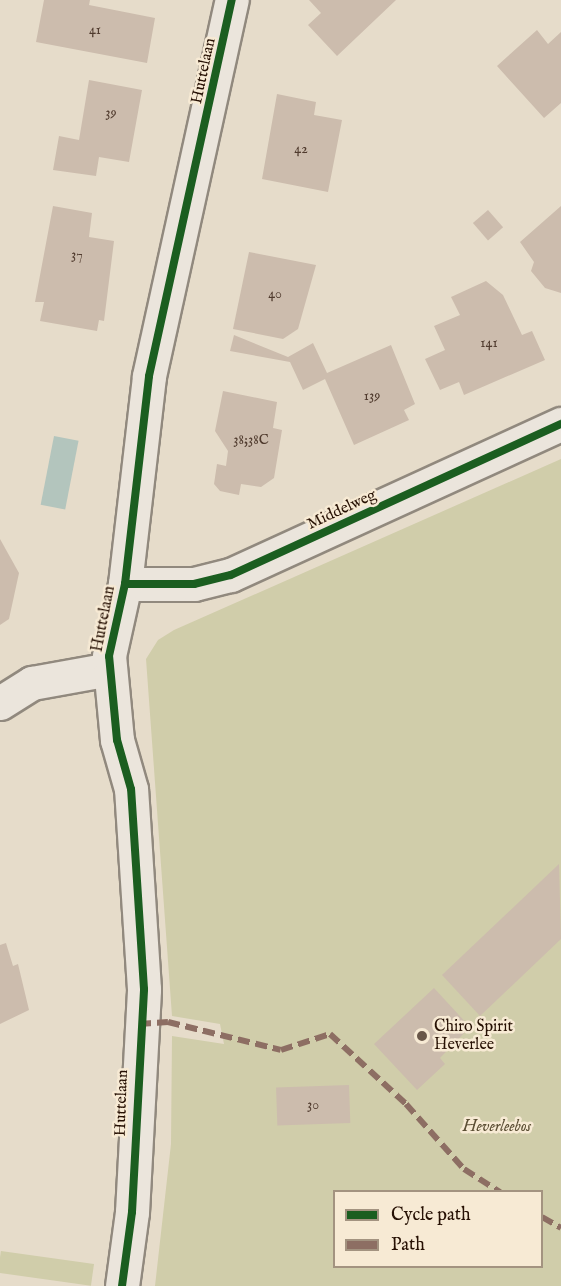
<!DOCTYPE html>
<html>
<head>
<meta charset="utf-8">
<style>
  body { margin:0 }
  #map { position:relative; width:561px; height:1286px; overflow:hidden; background:#e6dcca; font-family:"IM FELL English",serif }
  div>[style] { position:absolute }
  .green>* { inset:0; background:#d0cdaa; transform-origin:0 0 }
  .water>* { inset:0; background:#b3c5bd; transform-origin:0 0 }
  .building>* { inset:0; background:#ccbcad; transform-origin:0 0 }
  .roads { filter:drop-shadow(2px 0 #91897e) drop-shadow(-2px 0 #91897e) drop-shadow(0 2px #91897e) drop-shadow(0 -2px #91897e) }
  .minor>* { height:33px; margin:-16.5px; padding:0 16.5px; transform-origin:16.5px; border-radius:16.5px; background:#ebe5dc }
  .quiet>* { height:6px; margin-top:-3px; transform-origin:0; background:repeating-linear-gradient(90deg,#8d6e63 0 12px,transparent 0 18px) }
  .cycleway>* { height:8px; margin:-4px; padding:0 4px; transform-origin:4px; border-radius:4px; background:#1b5e20 }
  .dots>* { width:16px; height:16px; translate:-50% -50%; box-sizing:border-box; border:3px solid #f7ead4; border-radius:50% }
  span { translate:-50% -50%; white-space:nowrap; text-align:center; line-height:1.15; -webkit-text-stroke:5px #f7ead4; paint-order:stroke }
  .number-label { font-size:14px; color:#503b2e }
  .number-label span { -webkit-text-stroke-width:0 }
  .street-label { font-size:16px; color:#261003 }
  .poi-label { font-size:16px; color:#261003 }
  .left { translate:0 -50%; text-align:left }
  .park-label { font-size:16px; color:#5b4e34; font-style:italic }
  .legend { position:absolute; left:333px; top:1190px; width:210px; height:78px; box-sizing:border-box; background:#f7ead4; border:2px solid #a39380; margin:0; padding:8px 10px; list-style:none; font-size:18px; color:#261003 }
  .legend li { display:flex; align-items:center; gap:12px; height:30px }
  .legend b { width:30px; border:2px solid #a39380 }
</style>
</head>
<body>
<div id="map">
  <div class="green">
    <i style="clip-path:polygon(evenodd,561px 459px,561px 1286px,155px 1286px,171px 1144px,172px 1036px,224px 1044px,220px 1024px,172px 1016px,146px 659px,158px 640px,174px 630px,561px 459px,334px 1192px,542px 1192px,542px 1266px,334px 1266px,334px 1192px)"></i>
    <i style="left:94px;top:1264px;width:22px;height:94px;rotate:98deg"></i>
  </div>
  <div class="water">
    <i style="left:54px;top:436px;width:25px;height:70px;rotate:11deg"></i>
  </div>
  <div class="building">
    <i style="clip-path:polygon(44px 0,90px 0,89px 5px,155px 18px,147px 63px,36px 42px)"></i>
    <i style="clip-path:polygon(309px 0,396px 0,337px 56px,308px 25px,321px 13px)"></i>
    <i style="clip-path:polygon(537px 30px,548px 44px,561px 32px,561px 103px,544px 118px,497px 66px)"></i>
    <i style="clip-path:polygon(89px 80px,142px 90px,129px 162px,99px 157px,96px 176px,53px 170px,59px 136px,79px 140px)"></i>
    <i style="clip-path:polygon(277px 94px,316px 102px,314px 115px,342px 120px,328px 192px,262px 179px)"></i>
    <i style="clip-path:polygon(53px 206px,92px 213px,89px 237px,114px 241px,104px 321px,99px 320px,97px 331px,40px 321px,44px 302px,35px 302px)"></i>
    <i style="clip-path:polygon(561px 206px,561px 293px,545px 288px,531px 271px,534px 262px,520px 242px)"></i>
    <i style="left:488px;top:210px;width:23px;height:20px;rotate:49deg"></i>
    <i style="clip-path:polygon(249px 252px,316px 265px,298px 329px,283px 339px,233px 329px)"></i>
    <i style="clip-path:polygon(486px 281px,503px 295px,522px 335px,532px 331px,545px 360px,464px 395px,459px 382px,440px 390px,425px 359px,445px 350px,434px 326px,460px 315px,451px 297px)"></i>
    <i style="clip-path:polygon(234px 335px,288px 357px,313px 343px,327px 373px,391px 345px,415px 404px,404px 410px,409px 420px,354px 445px,325px 379px,303px 390px,290px 362px,230px 351px)"></i>
    <i style="clip-path:polygon(223px 391px,277px 402px,273px 428px,282px 430px,274px 478px,261px 487px,241px 484px,239px 495px,220px 491px,214px 484px,217px 464px,226px 466px,228px 451px,215px 431px)"></i>
    <i style="clip-path:polygon(0 539px,19px 573px,9px 619px,0 625px)"></i>
    <i style="clip-path:polygon(559px 864px,561px 939px,480px 1016px,442px 975px)"></i>
    <i style="clip-path:polygon(6px 943px,13px 966px,18px 964px,29px 1010px,0 1024px,0 945px)"></i>
    <i style="clip-path:polygon(434px 988px,470px 1027px,440px 1058px,445px 1064px,417px 1090px,374px 1044px)"></i>
    <i style="left:349px;top:1085px;width:38px;height:73px;rotate:88deg"></i>
  </div>
  <div class="roads">
    <div class="minor">
      <i style="left:125px;top:584px;width:69px"></i>
      <i style="left:194px;top:584px;width:38px;rotate:-14deg"></i>
      <i style="left:231px;top:575px;width:363px;rotate:-24.6deg"></i>
      <i style="left:0;top:703px;width:38px;rotate:-32deg"></i>
      <i style="left:32px;top:683px;width:79px;rotate:-10.2deg"></i>
      <i style="left:122px;top:1286px;width:75px;rotate:-82.3deg"></i>
      <i style="left:132px;top:1212px;width:223px;rotate:-86.9deg"></i>
      <i style="left:144px;top:989px;width:200px;rotate:-93.7deg"></i>
      <i style="left:131px;top:789px;width:51px;rotate:-105.9deg"></i>
      <i style="left:117px;top:740px;width:84px;rotate:-95.4deg"></i>
      <i style="left:109px;top:656px;width:74px;rotate:-77.5deg"></i>
      <i style="left:125px;top:584px;width:209px;rotate:-83.4deg"></i>
      <i style="left:149px;top:376px;width:385px;rotate:-77.6deg"></i>
    </div>
  </div>
  <div class="quiet">
    <i style="left:139px;top:1024px;width:29px;rotate:-4deg"></i>
    <i style="left:168px;top:1022px;width:116px;rotate:13.9deg"></i>
    <i style="left:281px;top:1050px;width:52px;rotate:-18.1deg"></i>
    <i style="left:330px;top:1034px;width:103px;rotate:42.6deg"></i>
    <i style="left:406px;top:1104px;width:87px;rotate:48.3deg"></i>
    <i style="left:464px;top:1169px;width:43px;rotate:32.6deg"></i>
    <i style="left:542px;top:1217px;width:22px;rotate:30deg"></i>
  </div>
  <div class="cycleway">
    <i style="left:125px;top:584px;width:69px"></i>
    <i style="left:194px;top:584px;width:38px;rotate:-14deg"></i>
    <i style="left:231px;top:575px;width:363px;rotate:-24.6deg"></i>
    <i style="left:122px;top:1286px;width:75px;rotate:-82.3deg"></i>
    <i style="left:132px;top:1212px;width:223px;rotate:-86.9deg"></i>
    <i style="left:144px;top:989px;width:200px;rotate:-93.7deg"></i>
    <i style="left:131px;top:789px;width:51px;rotate:-105.9deg"></i>
    <i style="left:117px;top:740px;width:84px;rotate:-95.4deg"></i>
    <i style="left:109px;top:656px;width:74px;rotate:-77.5deg"></i>
    <i style="left:125px;top:584px;width:209px;rotate:-83.4deg"></i>
    <i style="left:149px;top:376px;width:385px;rotate:-77.6deg"></i>
  </div>
  <div class="dots">
    <i style="left:422px;top:1036px;background:#695749"></i>
  </div>
  <div class="number-label">
    <span style="left:95px;top:30px">41</span>
    <span style="left:111px;top:113px">39</span>
    <span style="left:301px;top:149px">42</span>
    <span style="left:77px;top:255px">37</span>
    <span style="left:275px;top:294px">40</span>
    <span style="left:489px;top:343px">141</span>
    <span style="left:372px;top:396px">139</span>
    <span style="left:251px;top:440px">38;38C</span>
    <span style="left:313px;top:1105px">30</span>
  </div>
  <div class="street-label">
    <span style="left:204px;top:71px;rotate:-78deg">Huttelaan</span>
    <span style="left:342px;top:510px;rotate:-25deg">Middelweg</span>
    <span style="left:104px;top:619px;rotate:-79deg">Huttelaan</span>
    <span style="left:122px;top:1103px;rotate:-88deg">Huttelaan</span>
  </div>
  <div class="poi-label">
    <span class="left" style="left:434px;top:1036px">Chiro Spirit<br>Heverlee</span>
  </div>
  <div class="park-label">
    <span style="left:497px;top:1127px">Heverleebos</span>
  </div>
  <ul class="legend">
  <li><b style="height:8px;background:#1b5e20"></b>Cycle path</li>
  <li><b style="height:8px;background:#8d6e63"></b>Path</li>
  </ul>
</div>
</body>
</html>
